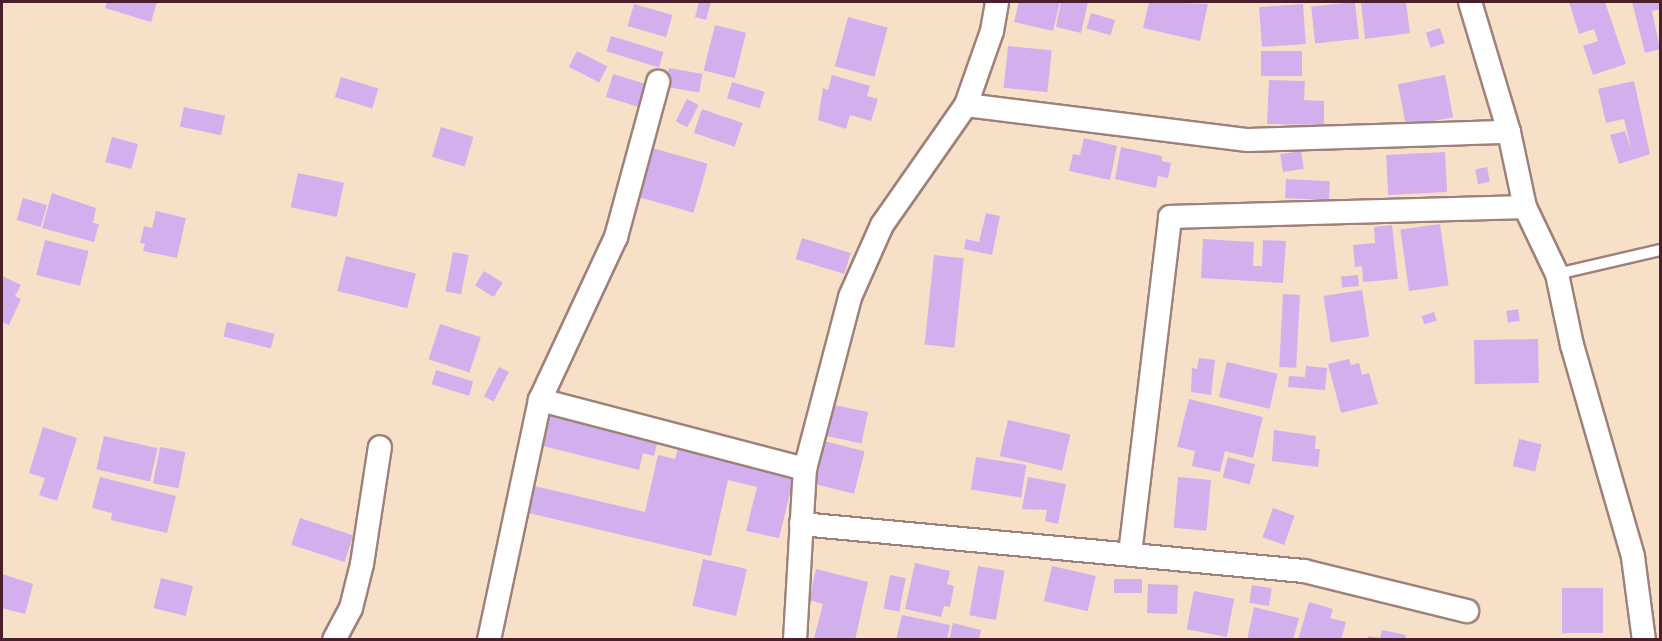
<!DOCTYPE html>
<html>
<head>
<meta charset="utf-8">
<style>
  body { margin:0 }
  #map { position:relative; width:1662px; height:641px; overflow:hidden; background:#f6e1c8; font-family:Alegreya,serif }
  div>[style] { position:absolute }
  .building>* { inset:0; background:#d2b0ee; transform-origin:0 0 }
  .roads { filter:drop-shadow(2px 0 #a0807a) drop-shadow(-2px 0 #a0807a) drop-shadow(0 2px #a0807a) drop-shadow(0 -2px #a0807a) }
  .service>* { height:10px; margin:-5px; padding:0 5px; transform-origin:5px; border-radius:5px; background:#fff }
  .minor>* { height:22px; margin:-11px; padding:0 11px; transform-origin:11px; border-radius:11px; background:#fff }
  span { translate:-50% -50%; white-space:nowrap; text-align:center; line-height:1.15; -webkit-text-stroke:6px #fbf7ec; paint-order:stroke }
  .frame { position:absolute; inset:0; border:3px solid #4a1f2b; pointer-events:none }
</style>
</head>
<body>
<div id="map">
  <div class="building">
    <i style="clip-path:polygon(107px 2px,157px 2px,151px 22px,105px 8px)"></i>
    <i style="clip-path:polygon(699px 2px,711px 2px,706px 20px,695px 17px)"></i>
    <i style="clip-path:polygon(1019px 2px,1060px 2px,1053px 31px,1014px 22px)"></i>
    <i style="clip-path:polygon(1061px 2px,1088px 2px,1081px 33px,1056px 27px)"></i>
    <i style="clip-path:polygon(1149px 2px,1208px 4px,1200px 41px,1143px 28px)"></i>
    <i style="left:1355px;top:2px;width:37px;height:44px;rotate:84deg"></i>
    <i style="clip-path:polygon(1361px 2px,1406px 2px,1410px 33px,1365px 39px)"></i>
    <i style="clip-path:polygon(1569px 2px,1605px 2px,1626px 64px,1593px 75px,1583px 46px,1598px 41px,1594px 29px,1579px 34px)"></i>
    <i style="clip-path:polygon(1632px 2px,1660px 2px,1660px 9px,1652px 11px,1660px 49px,1645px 53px)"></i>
    <i style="left:634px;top:4px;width:40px;height:23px;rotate:16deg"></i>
    <i style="left:1303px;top:4px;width:40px;height:44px;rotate:86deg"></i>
    <i style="left:1091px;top:13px;width:25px;height:16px;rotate:16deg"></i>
    <i style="left:848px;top:17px;width:41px;height:51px;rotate:15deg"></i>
    <i style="left:715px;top:25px;width:32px;height:47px;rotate:14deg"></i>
    <i style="left:1440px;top:28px;width:16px;height:15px;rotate:72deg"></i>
    <i style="left:611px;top:36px;width:55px;height:16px;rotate:17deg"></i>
    <i style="left:1008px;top:46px;width:44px;height:42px;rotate:6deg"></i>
    <i style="left:577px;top:51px;width:34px;height:18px;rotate:27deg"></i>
    <i style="left:1302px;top:51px;width:25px;height:41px;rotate:90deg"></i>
    <i style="left:669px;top:68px;width:34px;height:19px;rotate:10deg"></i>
    <i style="left:613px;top:74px;width:42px;height:24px;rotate:17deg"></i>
    <i style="clip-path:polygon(832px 75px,870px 86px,867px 96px,878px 99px,871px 121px,850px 115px,846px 129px,818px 120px,823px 88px,828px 90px)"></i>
    <i style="left:1445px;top:75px;width:43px;height:48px;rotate:79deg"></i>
    <i style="left:341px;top:77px;width:39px;height:21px;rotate:17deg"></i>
    <i style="clip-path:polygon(1269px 80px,1305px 81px,1304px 100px,1324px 101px,1324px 125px,1267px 124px)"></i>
    <i style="clip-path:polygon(1634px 81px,1650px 154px,1619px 164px,1610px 135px,1625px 131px,1632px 153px,1624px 119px,1606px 123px,1598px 89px)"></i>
    <i style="left:732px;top:82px;width:34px;height:17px;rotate:17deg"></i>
    <i style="left:687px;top:99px;width:13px;height:25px;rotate:27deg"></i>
    <i style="left:184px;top:107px;width:42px;height:20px;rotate:12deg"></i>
    <i style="left:702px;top:109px;width:43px;height:25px;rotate:19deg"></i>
    <i style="left:441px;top:127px;width:34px;height:31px;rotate:17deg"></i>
    <i style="left:112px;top:137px;width:27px;height:26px;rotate:15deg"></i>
    <i style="clip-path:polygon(1084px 138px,1117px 146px,1110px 180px,1069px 171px,1073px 154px,1080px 155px)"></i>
    <i style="left:649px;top:147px;width:61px;height:51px;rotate:16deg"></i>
    <i style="clip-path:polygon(1121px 147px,1162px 156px,1162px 161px,1171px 163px,1168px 178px,1158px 176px,1156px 188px,1115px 179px)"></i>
    <i style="left:1301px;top:151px;width:18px;height:21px;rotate:81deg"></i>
    <i style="left:1445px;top:152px;width:40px;height:59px;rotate:87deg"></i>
    <i style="left:1487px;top:167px;width:15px;height:12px;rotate:79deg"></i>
    <i style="left:298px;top:173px;width:47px;height:35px;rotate:12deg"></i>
    <i style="left:1286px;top:179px;width:44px;height:19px;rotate:3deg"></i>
    <i style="clip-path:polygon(52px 193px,96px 208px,93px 223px,99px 224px,94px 242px,42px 228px)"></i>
    <i style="left:23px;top:198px;width:25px;height:23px;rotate:16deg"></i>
    <i style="clip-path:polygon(156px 211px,186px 218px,177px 258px,143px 251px,145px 244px,140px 243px,144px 226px,152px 228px)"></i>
    <i style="clip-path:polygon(986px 213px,1000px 216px,992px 255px,964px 249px,966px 239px,979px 242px)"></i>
    <i style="left:1440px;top:224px;width:62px;height:40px;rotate:82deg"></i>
    <i style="clip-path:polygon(1392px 225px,1398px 279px,1363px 282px,1362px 266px,1355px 267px,1353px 245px,1375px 243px,1374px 227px)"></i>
    <i style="left:802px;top:238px;width:51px;height:22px;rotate:17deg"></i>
    <i style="clip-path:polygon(1203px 239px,1254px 242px,1253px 266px,1262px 266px,1263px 240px,1286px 241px,1283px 283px,1201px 278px)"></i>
    <i style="left:45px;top:240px;width:45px;height:36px;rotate:14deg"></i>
    <i style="left:453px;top:252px;width:16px;height:40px;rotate:11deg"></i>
    <i style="left:934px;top:255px;width:30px;height:90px;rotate:6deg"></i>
    <i style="left:346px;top:256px;width:72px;height:36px;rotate:14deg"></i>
    <i style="left:484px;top:271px;width:22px;height:17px;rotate:32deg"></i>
    <i style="left:1358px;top:275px;width:11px;height:17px;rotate:85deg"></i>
    <i style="clip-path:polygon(2px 276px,21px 285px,15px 296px,21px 299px,9px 325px,2px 322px)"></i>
    <i style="left:1362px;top:290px;width:47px;height:39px;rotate:81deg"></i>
    <i style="left:1283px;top:294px;width:17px;height:73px;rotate:3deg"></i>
    <i style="left:1518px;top:309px;width:12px;height:12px;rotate:81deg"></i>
    <i style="left:1434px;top:312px;width:9px;height:13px;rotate:72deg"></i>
    <i style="left:227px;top:322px;width:49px;height:15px;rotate:14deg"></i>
    <i style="left:440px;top:324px;width:43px;height:37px;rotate:18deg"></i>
    <i style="left:1538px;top:339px;width:44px;height:64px;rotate:89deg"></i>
    <i style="clip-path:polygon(1199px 358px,1215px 360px,1211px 395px,1191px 392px,1192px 368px,1197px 369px)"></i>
    <i style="clip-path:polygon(1349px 359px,1351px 365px,1359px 363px,1362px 375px,1369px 373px,1378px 404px,1341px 413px,1328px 364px)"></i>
    <i style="left:1227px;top:362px;width:52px;height:36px;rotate:13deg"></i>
    <i style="clip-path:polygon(1306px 366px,1327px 368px,1325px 390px,1288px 387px,1289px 376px,1305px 377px)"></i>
    <i style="left:499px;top:367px;width:11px;height:33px;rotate:27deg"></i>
    <i style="left:436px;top:370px;width:39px;height:15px;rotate:17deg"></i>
    <i style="clip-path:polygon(1189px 399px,1263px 417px,1253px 458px,1225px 451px,1220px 472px,1192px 466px,1195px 451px,1177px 447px)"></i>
    <i style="left:830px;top:404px;width:39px;height:32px;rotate:12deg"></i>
    <i style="clip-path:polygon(547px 415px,657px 444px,654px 456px,643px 453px,639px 470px,539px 445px)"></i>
    <i style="left:1008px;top:420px;width:64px;height:37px;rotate:13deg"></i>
    <i style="clip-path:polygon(43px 427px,77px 438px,57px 501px,39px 495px,45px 478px,29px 473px)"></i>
    <i style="clip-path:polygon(1274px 430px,1316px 436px,1315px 449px,1320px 449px,1318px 467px,1272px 461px)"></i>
    <i style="left:104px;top:436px;width:55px;height:34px;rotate:13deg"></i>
    <i style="left:1519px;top:439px;width:23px;height:28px;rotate:13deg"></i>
    <i style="left:820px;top:440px;width:46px;height:44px;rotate:14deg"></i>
    <i style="clip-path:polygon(679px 445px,795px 473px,779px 538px,746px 531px,757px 487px,728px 480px,711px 556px,520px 511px,526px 484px,645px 512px,658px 455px,675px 459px)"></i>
    <i style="left:160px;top:447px;width:26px;height:37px;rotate:11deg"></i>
    <i style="left:976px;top:457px;width:51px;height:33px;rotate:9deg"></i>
    <i style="left:1228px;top:457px;width:28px;height:21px;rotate:15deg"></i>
    <i style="clip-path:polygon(100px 477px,176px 496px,167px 533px,111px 520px,112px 513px,92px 508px)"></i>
    <i style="clip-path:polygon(1028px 477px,1066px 484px,1058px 524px,1045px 521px,1047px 510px,1022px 509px)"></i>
    <i style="left:1178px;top:477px;width:33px;height:51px;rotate:5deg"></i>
    <i style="left:1273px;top:508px;width:23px;height:31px;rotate:20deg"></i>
    <i style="left:300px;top:518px;width:56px;height:28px;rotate:18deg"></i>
    <i style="left:703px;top:559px;width:45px;height:48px;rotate:13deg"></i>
    <i style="clip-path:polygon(915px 563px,950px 571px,947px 584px,954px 586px,950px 607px,944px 606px,941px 617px,905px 609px)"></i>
    <i style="left:978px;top:566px;width:27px;height:50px;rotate:10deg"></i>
    <i style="left:1052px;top:566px;width:45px;height:36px;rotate:13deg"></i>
    <i style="clip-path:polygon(816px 569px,868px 582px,855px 640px,814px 638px,823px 604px,809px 600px)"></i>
    <i style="clip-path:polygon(2px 574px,33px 584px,25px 614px,2px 608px)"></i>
    <i style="left:890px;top:575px;width:16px;height:34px;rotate:11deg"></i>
    <i style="left:161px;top:578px;width:33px;height:31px;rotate:14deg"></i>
    <i style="left:1114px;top:579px;width:28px;height:14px"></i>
    <i style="left:1148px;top:584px;width:30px;height:29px;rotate:2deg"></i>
    <i style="left:1252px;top:585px;width:20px;height:18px;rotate:9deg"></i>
    <i style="left:1562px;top:588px;width:41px;height:45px"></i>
    <i style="left:1194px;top:591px;width:41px;height:39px;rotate:11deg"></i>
    <i style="clip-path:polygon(1309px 602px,1333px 609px,1330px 618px,1346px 622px,1341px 640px,1298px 640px)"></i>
    <i style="clip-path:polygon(1254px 607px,1299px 618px,1293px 640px,1247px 640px)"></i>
    <i style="clip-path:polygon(902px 615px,950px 625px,947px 640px,896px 640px)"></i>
    <i style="clip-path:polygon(953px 623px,981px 630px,979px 640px,949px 640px)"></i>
    <i style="clip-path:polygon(1382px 630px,1406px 635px,1405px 640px,1367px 640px,1368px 636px,1380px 638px)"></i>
  </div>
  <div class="roads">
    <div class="service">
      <i style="left:1557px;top:274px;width:106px;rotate:-13.1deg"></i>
    </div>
    <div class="minor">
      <i style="left:1470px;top:2px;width:136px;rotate:73.3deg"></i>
      <i style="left:1509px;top:132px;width:77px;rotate:78deg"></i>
      <i style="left:1525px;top:207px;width:74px;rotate:64.5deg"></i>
      <i style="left:1557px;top:274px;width:73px;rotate:78.1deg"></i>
      <i style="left:1572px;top:345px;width:221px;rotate:73.9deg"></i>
      <i style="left:1633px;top:557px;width:84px;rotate:82.5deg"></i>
      <i style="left:966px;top:105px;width:284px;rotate:7.1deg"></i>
      <i style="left:1248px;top:140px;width:261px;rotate:-1.8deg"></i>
      <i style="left:540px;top:400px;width:274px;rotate:14.6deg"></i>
      <i style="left:801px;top:524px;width:505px;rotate:5.34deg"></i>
      <i style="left:1304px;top:571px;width:168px;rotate:13.8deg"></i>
      <i style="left:1130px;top:554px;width:339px;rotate:-83.2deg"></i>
      <i style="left:1170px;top:217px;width:355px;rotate:-1.6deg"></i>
      <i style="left:334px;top:640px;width:36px;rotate:-62deg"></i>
      <i style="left:351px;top:608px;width:45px;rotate:-76deg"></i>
      <i style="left:362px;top:564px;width:118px;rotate:-81.3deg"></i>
      <i style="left:489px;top:640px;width:245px;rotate:-78deg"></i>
      <i style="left:540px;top:400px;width:180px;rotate:-65deg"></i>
      <i style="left:616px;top:237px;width:161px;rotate:-74.8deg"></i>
      <i style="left:795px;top:640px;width:171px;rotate:-86.7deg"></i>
      <i style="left:805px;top:469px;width:178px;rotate:-75.3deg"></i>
      <i style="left:850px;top:297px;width:79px;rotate:-66deg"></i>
      <i style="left:882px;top:225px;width:146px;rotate:-55deg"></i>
      <i style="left:966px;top:105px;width:78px;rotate:-70.6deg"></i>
      <i style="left:992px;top:31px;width:29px;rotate:-80deg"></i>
    </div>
  </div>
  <div class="frame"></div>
</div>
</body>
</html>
